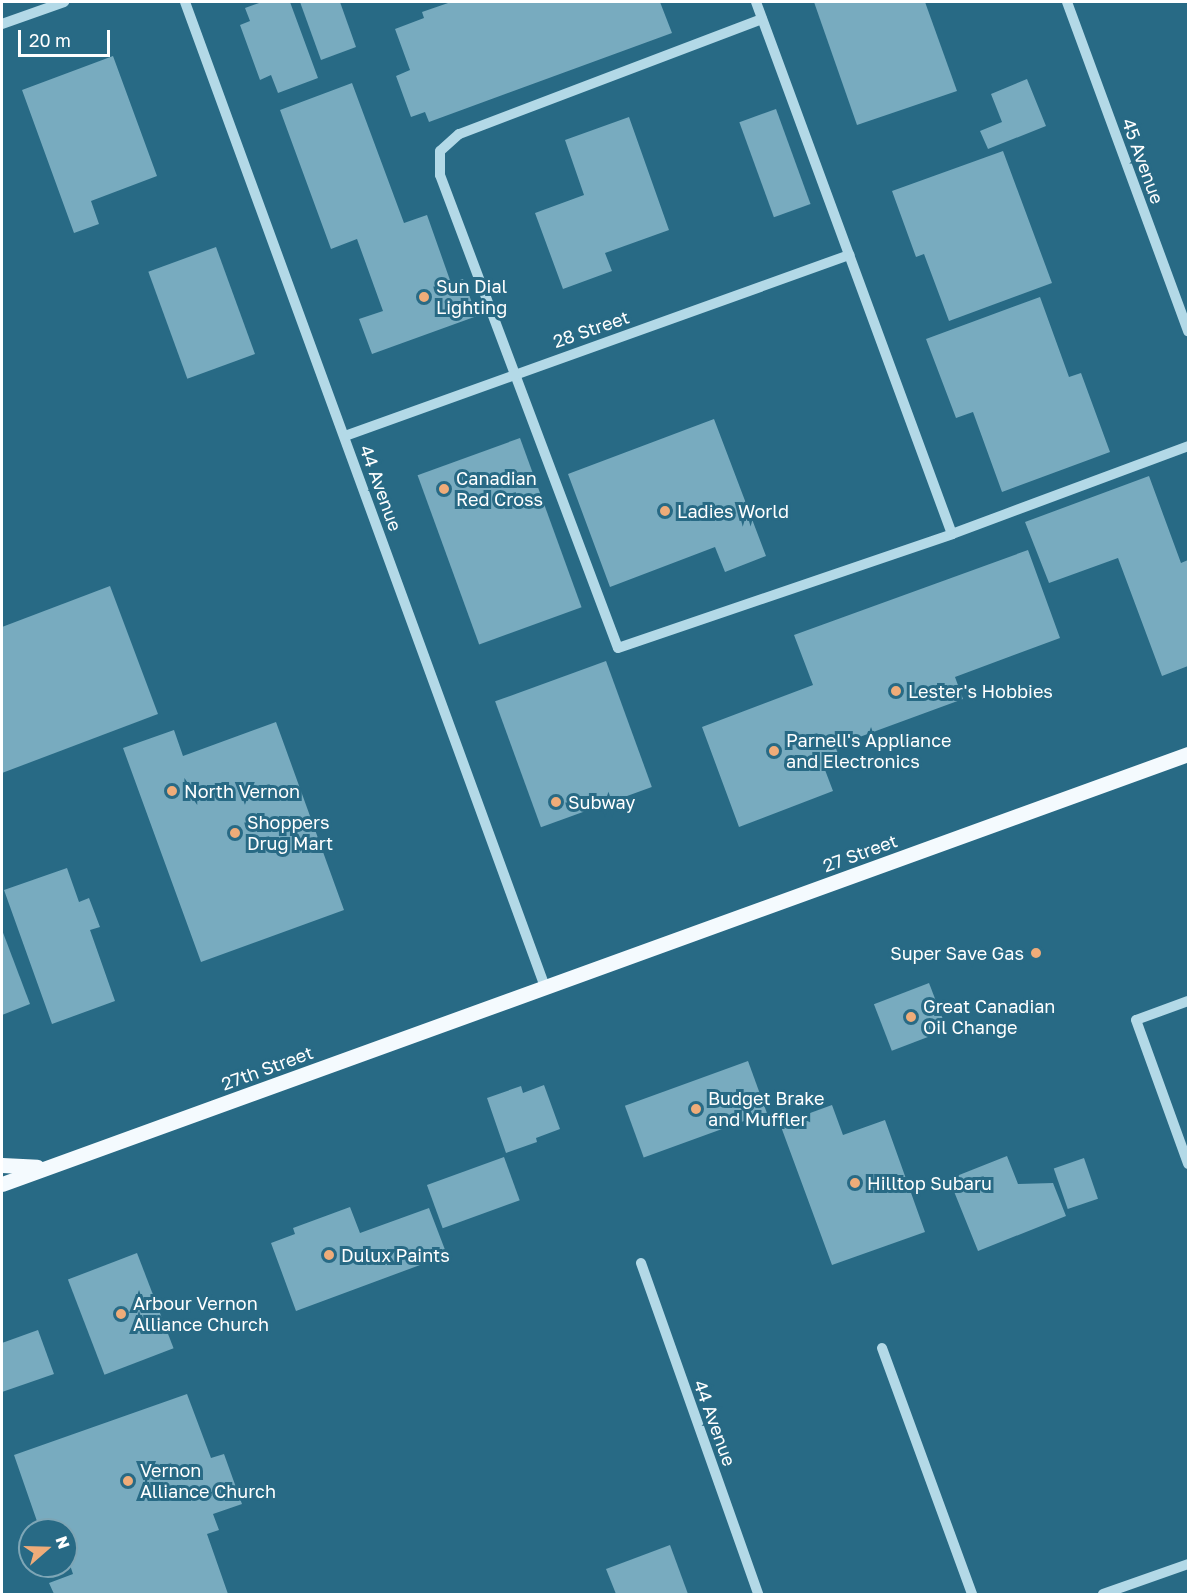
<!DOCTYPE html>
<html>
<head>
<meta charset="utf-8">
<style>
  body { margin:0 }
  #map { position:relative; width:1190px; height:1596px; overflow:hidden; background:#286a85; font-family:"Golos Text",sans-serif }
  div>[style] { position:absolute }
  .building>* { inset:0; background:#78abbf; transform-origin:0 0 }
  .minor>* { height:10px; margin:-5px; padding:0 5px; transform-origin:5px; border-radius:5px; background:#b3d9e7 }
  .major>* { height:15px; margin:-7.5px; padding:0 7.5px; transform-origin:7.5px; border-radius:7.5px; background:#f4fafe }
  .dots>* { width:16px; height:16px; translate:-50% -50%; box-sizing:border-box; border:3px solid #286a85; border-radius:50% }
  span { translate:-50% -50%; white-space:nowrap; text-align:center; line-height:1.15; -webkit-text-stroke:6px #286a85; paint-order:stroke }
  .street-label { font-size:18px; color:#fff }
  .poi-label { font-size:18px; color:#fff }
  .left { translate:0 -50%; text-align:left }
  .right { translate:-100% -50%; text-align:right }
  .frame { position:absolute; inset:0; border:3px solid #fff; pointer-events:none }
  .north { position:absolute; left:18px; top:1518px; width:60px; height:60px; box-sizing:border-box; background:#286a85; border:2px solid #7ea6b6; border-radius:50%; rotate:70deg; font-size:16px; font-weight:700; line-height:24px; text-align:center; color:#fff }
  .north::after { content:''; display:block; margin:auto; width:21px; height:27px; background:#efac79; clip-path:polygon(50% 0,100% 100%,50% 72%,0 100%) }
  .scale { position:absolute; left:18px; top:30px; width:92px; height:27px; box-sizing:border-box; border:3px solid #fff; border-top:0; padding-left:8px; font-size:18px; line-height:21px; white-space:nowrap; color:#fff; -webkit-text-stroke:4px #286a85; paint-order:stroke }
</style>
</head>
<body>
<div id="map">
  <div class="building">
    <i style="clip-path:polygon(262px 2px,290px 2px,318px 78px,278px 93px,271px 75px,260px 80px,240px 25px,250px 21px,245px 8px)"></i>
    <i style="clip-path:polygon(300px 2px,340px 2px,356px 47px,321px 60px)"></i>
    <i style="clip-path:polygon(451px 2px,660px 2px,672px 33px,429px 122px,425px 112px,411px 117px,396px 76px,410px 70px,395px 29px,424px 18px,422px 12px)"></i>
    <i style="clip-path:polygon(814px 2px,925px 2px,957px 91px,857px 125px)"></i>
    <i style="clip-path:polygon(113px 56px,157px 176px,91px 201px,99px 224px,74px 233px,22px 90px)"></i>
    <i style="clip-path:polygon(1027px 79px,1046px 126px,988px 149px,980px 131px,1002px 122px,991px 94px)"></i>
    <i style="clip-path:polygon(352px 83px,404px 223px,427px 215px,451px 283px,463px 279px,477px 316px,372px 354px,359px 319px,383px 311px,357px 239px,331px 249px,280px 110px)"></i>
    <i style="left:776px;top:109px;width:101px;height:39px;rotate:70deg"></i>
    <i style="clip-path:polygon(629px 117px,669px 230px,605px 253px,612px 271px,563px 289px,535px 213px,584px 195px,565px 140px)"></i>
    <i style="clip-path:polygon(1003px 151px,1052px 283px,949px 321px,924px 254px,916px 257px,892px 191px)"></i>
    <i style="left:216px;top:247px;width:114px;height:72px;rotate:70deg"></i>
    <i style="clip-path:polygon(1040px 297px,1069px 377px,1081px 373px,1110px 452px,1002px 492px,973px 412px,956px 418px,926px 339px)"></i>
    <i style="clip-path:polygon(714px 419px,766px 556px,725px 572px,715px 547px,610px 587px,568px 474px)"></i>
    <i style="left:520px;top:438px;width:180px;height:109px;rotate:70deg"></i>
    <i style="clip-path:polygon(1149px 476px,1181px 563px,1188px 560px,1188px 666px,1162px 676px,1118px 558px,1049px 583px,1025px 522px)"></i>
    <i style="clip-path:polygon(1028px 550px,1060px 638px,955px 677px,963px 699px,835px 746px,839px 756px,822px 762px,833px 791px,739px 827px,702px 727px,813px 685px,794px 635px)"></i>
    <i style="clip-path:polygon(110px 586px,158px 714px,2px 773px,2px 627px)"></i>
    <i style="left:606px;top:661px;width:134px;height:118px;rotate:70deg"></i>
    <i style="clip-path:polygon(276px 722px,344px 910px,201px 962px,123px 748px,174px 730px,183px 756px)"></i>
    <i style="clip-path:polygon(67px 868px,79px 902px,89px 898px,100px 927px,90px 930px,115px 1001px,52px 1024px,4px 890px)"></i>
    <i style="clip-path:polygon(2px 930px,30px 1004px,2px 1015px)"></i>
    <i style="left:929px;top:983px;width:50px;height:59px;rotate:69deg"></i>
    <i style="left:748px;top:1061px;width:55px;height:131px;rotate:70deg"></i>
    <i style="clip-path:polygon(544px 1085px,560px 1129px,536px 1138px,537px 1142px,506px 1153px,487px 1098px,521px 1086px,523px 1093px)"></i>
    <i style="clip-path:polygon(832px 1105px,843px 1135px,885px 1120px,925px 1232px,832px 1265px,780px 1124px)"></i>
    <i style="clip-path:polygon(1007px 1156px,1018px 1184px,1053px 1183px,1066px 1216px,978px 1251px,949px 1179px)"></i>
    <i style="left:504px;top:1157px;width:46px;height:82px;rotate:70deg"></i>
    <i style="left:1084px;top:1158px;width:43px;height:32px;rotate:71deg"></i>
    <i style="clip-path:polygon(350px 1207px,360px 1233px,429px 1208px,447px 1255px,296px 1311px,271px 1243px,295px 1234px,293px 1228px)"></i>
    <i style="left:137px;top:1253px;width:102px;height:74px;rotate:69deg"></i>
    <i style="clip-path:polygon(38px 1330px,54px 1374px,2px 1392px,2px 1343px)"></i>
    <i style="clip-path:polygon(187px 1394px,211px 1458px,224px 1454px,242px 1504px,213px 1514px,219px 1530px,207px 1534px,228px 1594px,54px 1594px,49px 1583px,73px 1574px,66px 1553px,66px 1530px,58px 1530px,55px 1521px,39px 1527px,14px 1455px)"></i>
    <i style="clip-path:polygon(670px 1545px,688px 1594px,616px 1594px,606px 1569px)"></i>
  </div>
  <div class="minor">
    <i style="left:185px;top:2px;width:1049px;rotate:69.92deg"></i>
    <i style="left:756px;top:2px;width:567px;rotate:69.78deg"></i>
    <i style="left:1067px;top:2px;width:351px;rotate:69.8deg"></i>
    <i style="left:762px;top:19px;width:324px;rotate:159.2deg"></i>
    <i style="left:459px;top:134px;width:25px;rotate:138deg"></i>
    <i style="left:440px;top:151px;width:24px;rotate:90deg"></i>
    <i style="left:440px;top:175px;width:505px;rotate:69.38deg"></i>
    <i style="left:618px;top:648px;width:353px;rotate:-18.8deg"></i>
    <i style="left:952px;top:534px;width:252px;rotate:-20.4deg"></i>
    <i style="left:2px;top:24px;width:66px;rotate:-19.5deg"></i>
    <i style="left:345px;top:436px;width:536px;rotate:-19.75deg"></i>
    <i style="left:1188px;top:1001px;width:55px;rotate:159.9deg"></i>
    <i style="left:1136px;top:1020px;width:153px;rotate:70.1deg"></i>
    <i style="left:641px;top:1263px;width:351px;rotate:70.5deg"></i>
    <i style="left:882px;top:1348px;width:262px;rotate:69.9deg"></i>
    <i style="left:1103px;top:1594px;width:90px;rotate:-19.4deg"></i>
  </div>
  <div class="major">
    <i style="left:2px;top:1165px;width:35px;rotate:3deg"></i>
    <i style="left:2px;top:1184px;width:1262px;rotate:-19.93deg"></i>
  </div>
  <div class="dots">
    <i style="left:424px;top:297px;background:#efac79"></i>
    <i style="left:444px;top:489px;background:#efac79"></i>
    <i style="left:665px;top:511px;background:#efac79"></i>
    <i style="left:896px;top:691px;background:#efac79"></i>
    <i style="left:774px;top:751px;background:#efac79"></i>
    <i style="left:172px;top:791px;background:#efac79"></i>
    <i style="left:556px;top:802px;background:#efac79"></i>
    <i style="left:235px;top:833px;background:#efac79"></i>
    <i style="left:1036px;top:953px;background:#efac79"></i>
    <i style="left:911px;top:1017px;background:#efac79"></i>
    <i style="left:696px;top:1109px;background:#efac79"></i>
    <i style="left:855px;top:1183px;background:#efac79"></i>
    <i style="left:329px;top:1255px;background:#efac79"></i>
    <i style="left:121px;top:1314px;background:#efac79"></i>
    <i style="left:128px;top:1481px;background:#efac79"></i>
  </div>
  <div class="street-label">
    <span style="left:1143px;top:161px;rotate:70deg">45 Avenue</span>
    <span style="left:591px;top:329px;rotate:-19deg">28 Street</span>
    <span style="left:381px;top:488px;rotate:70deg">44 Avenue</span>
    <span style="left:860px;top:853px;rotate:-20deg">27 Street</span>
    <span style="left:267px;top:1068px;rotate:-20deg">27th Street</span>
    <span style="left:715px;top:1423px;rotate:70deg">44 Avenue</span>
  </div>
  <div class="poi-label">
    <span class="left" style="left:436px;top:297px">Sun Dial<br>Lighting</span>
    <span class="left" style="left:456px;top:489px">Canadian<br>Red Cross</span>
    <span class="left" style="left:677px;top:511px">Ladies World</span>
    <span class="left" style="left:908px;top:691px">Lester's Hobbies</span>
    <span class="left" style="left:786px;top:751px">Parnell's Appliance<br>and Electronics</span>
    <span class="left" style="left:184px;top:791px">North Vernon</span>
    <span class="left" style="left:568px;top:802px">Subway</span>
    <span class="left" style="left:247px;top:833px">Shoppers<br>Drug Mart</span>
    <span class="right" style="left:1024px;top:953px">Super Save Gas</span>
    <span class="left" style="left:923px;top:1017px">Great Canadian<br>Oil Change</span>
    <span class="left" style="left:708px;top:1109px">Budget Brake<br>and Muffler</span>
    <span class="left" style="left:867px;top:1183px">Hilltop Subaru</span>
    <span class="left" style="left:341px;top:1255px">Dulux Paints</span>
    <span class="left" style="left:133px;top:1314px">Arbour Vernon<br>Alliance Church</span>
    <span class="left" style="left:140px;top:1481px">Vernon<br>Alliance Church</span>
  </div>
  <div class="frame"></div>
  <div class="north">N</div>
  <div class="scale">20 m</div>
</div>
</body>
</html>
